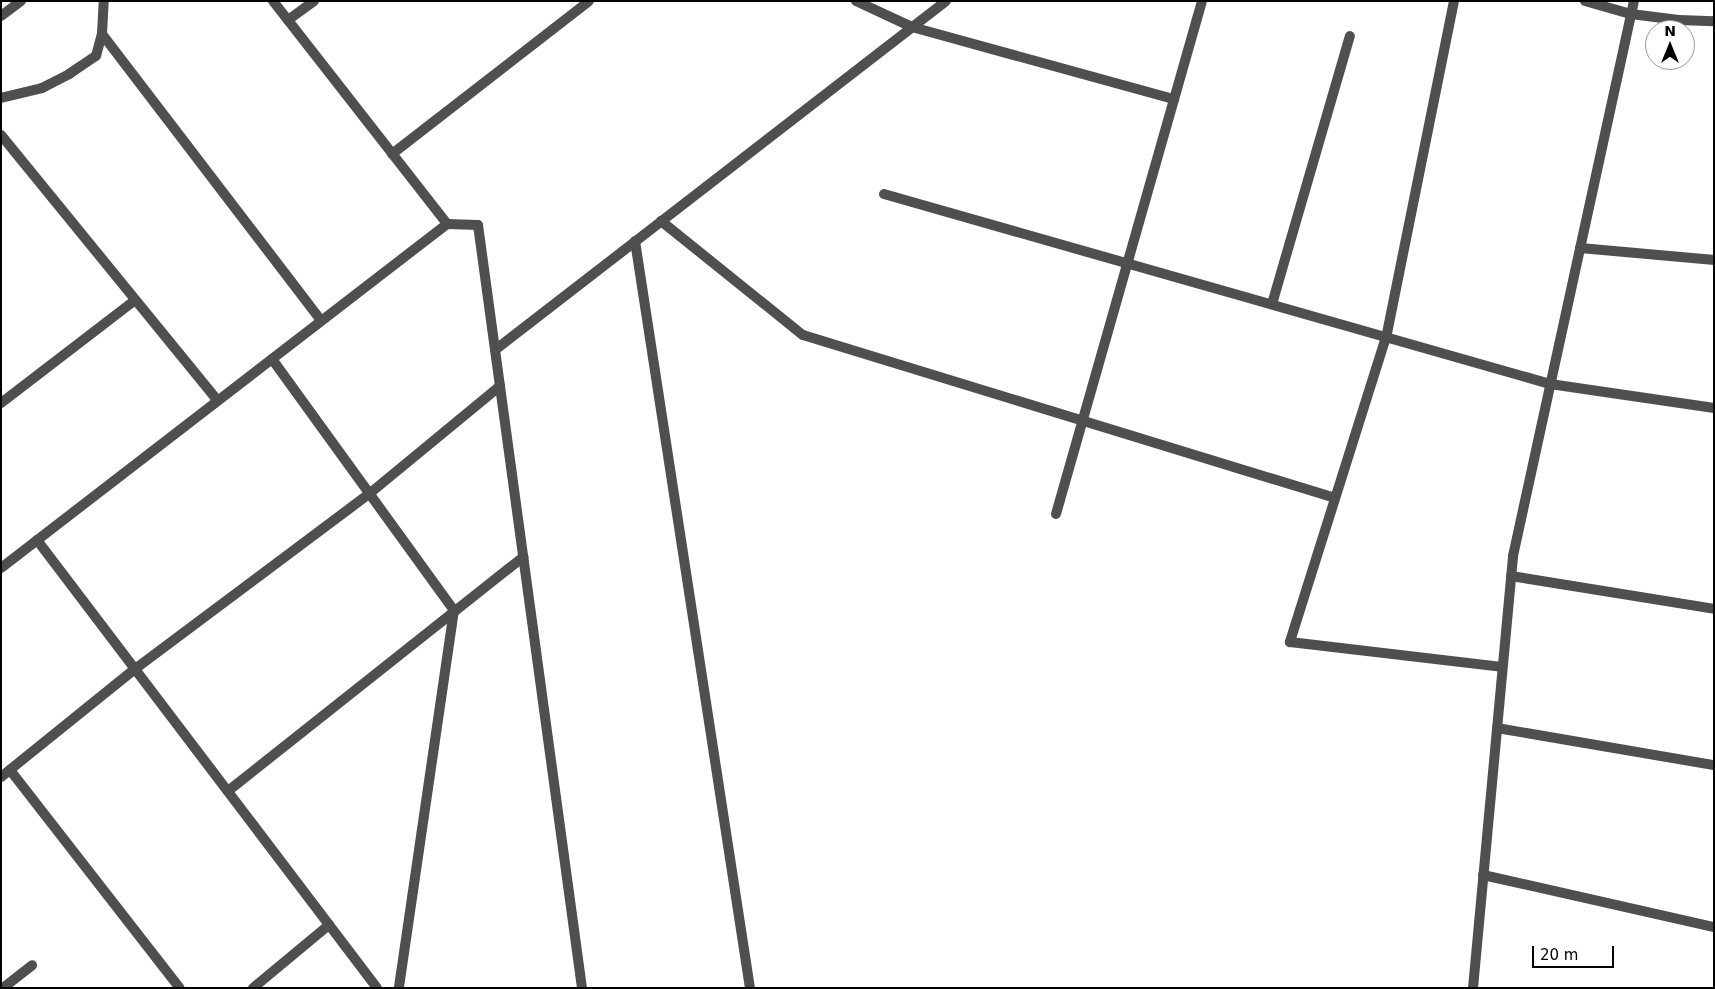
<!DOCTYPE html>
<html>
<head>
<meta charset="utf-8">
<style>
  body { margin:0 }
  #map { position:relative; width:1715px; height:989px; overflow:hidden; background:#fff; font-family:"DejaVu Sans",sans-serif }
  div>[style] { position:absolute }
  .minor>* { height:10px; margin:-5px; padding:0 5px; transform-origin:5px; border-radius:5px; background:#4f4f4f }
  .tertiary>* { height:10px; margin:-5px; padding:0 5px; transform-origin:5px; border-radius:5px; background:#4f4f4f }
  span { translate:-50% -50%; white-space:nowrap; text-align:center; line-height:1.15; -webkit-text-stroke:4px #fff; paint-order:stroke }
  .frame { position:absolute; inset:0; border:2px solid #000; pointer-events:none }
  .north { position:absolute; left:1645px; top:20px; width:50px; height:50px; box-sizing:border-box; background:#fff; border:1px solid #999; border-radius:50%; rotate:0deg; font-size:14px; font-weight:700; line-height:20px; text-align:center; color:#000 }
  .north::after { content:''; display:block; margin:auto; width:18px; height:22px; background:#000; clip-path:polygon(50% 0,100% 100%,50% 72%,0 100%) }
  .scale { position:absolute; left:1532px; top:946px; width:82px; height:22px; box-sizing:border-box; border:2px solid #000; border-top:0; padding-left:6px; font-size:15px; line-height:18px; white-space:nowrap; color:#000; -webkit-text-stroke:4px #fff; paint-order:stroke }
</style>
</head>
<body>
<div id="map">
  <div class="minor">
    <i style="left:273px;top:1px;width:283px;rotate:52deg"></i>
    <i style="left:856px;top:1px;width:62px;rotate:24.9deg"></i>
    <i style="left:912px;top:27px;width:272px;rotate:15.4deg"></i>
    <i style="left:1454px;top:1px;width:343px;rotate:101.4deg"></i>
    <i style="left:1386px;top:337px;width:320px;rotate:107.5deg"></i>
    <i style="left:1290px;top:642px;width:213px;rotate:6.7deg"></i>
    <i style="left:1585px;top:1px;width:48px;rotate:15.8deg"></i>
    <i style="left:1631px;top:14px;width:48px;rotate:7.1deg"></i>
    <i style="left:1679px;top:20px;width:35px;rotate:2deg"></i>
    <i style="left:288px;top:20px;width:32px;rotate:-36deg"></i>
    <i style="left:102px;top:34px;width:360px;rotate:52.6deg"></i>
    <i style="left:1px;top:98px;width:42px;rotate:-13.7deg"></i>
    <i style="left:42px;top:88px;width:30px;rotate:-27deg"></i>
    <i style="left:69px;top:74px;width:32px;rotate:-34deg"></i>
    <i style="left:96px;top:56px;width:23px;rotate:-75deg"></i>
    <i style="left:102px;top:34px;width:33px;rotate:-87deg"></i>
    <i style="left:1px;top:135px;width:342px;rotate:50.8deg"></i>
    <i style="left:392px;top:154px;width:249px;rotate:-37.8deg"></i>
    <i style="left:884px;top:194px;width:693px;rotate:15.92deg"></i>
    <i style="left:1550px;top:384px;width:166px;rotate:8.3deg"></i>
    <i style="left:661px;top:221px;width:182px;rotate:38.8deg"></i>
    <i style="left:803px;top:335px;width:556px;rotate:17.03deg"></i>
    <i style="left:635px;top:241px;width:756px;rotate:81.25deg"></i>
    <i style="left:1580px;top:248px;width:135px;rotate:5.1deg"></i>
    <i style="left:1272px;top:304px;width:279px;rotate:-73.8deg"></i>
    <i style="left:495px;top:350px;width:570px;rotate:-37.73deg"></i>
    <i style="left:272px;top:359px;width:310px;rotate:54.1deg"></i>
    <i style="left:454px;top:610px;width:382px;rotate:98.3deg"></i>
    <i style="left:1px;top:403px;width:169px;rotate:-37.5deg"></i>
    <i style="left:1056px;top:514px;width:533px;rotate:-74.11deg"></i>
    <i style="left:37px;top:540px;width:562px;rotate:52.8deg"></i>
    <i style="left:1px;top:568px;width:563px;rotate:-37.64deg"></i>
    <i style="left:447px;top:224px;width:31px;rotate:2deg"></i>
    <i style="left:478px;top:225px;width:770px;rotate:82.24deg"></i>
    <i style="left:1511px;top:576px;width:206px;rotate:9.2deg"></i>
    <i style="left:1497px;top:728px;width:220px;rotate:9.7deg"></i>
    <i style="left:10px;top:770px;width:276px;rotate:52.1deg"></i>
    <i style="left:1px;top:777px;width:172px;rotate:-38.9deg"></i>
    <i style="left:135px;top:669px;width:292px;rotate:-36.8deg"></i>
    <i style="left:369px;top:494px;width:170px;rotate:-39.5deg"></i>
    <i style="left:228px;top:791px;width:377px;rotate:-38.4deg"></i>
    <i style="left:1483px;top:875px;width:237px;rotate:12.7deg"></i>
    <i style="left:3px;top:988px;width:37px;rotate:-38deg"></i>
    <i style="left:253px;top:988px;width:99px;rotate:-39.7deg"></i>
    <i style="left:1473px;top:988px;width:434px;rotate:-84.7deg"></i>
    <i style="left:1513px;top:556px;width:568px;rotate:-77.7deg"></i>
  </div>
  <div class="tertiary">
    <i style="left:1px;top:16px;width:25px;rotate:-37deg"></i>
  </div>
  <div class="frame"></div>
  <div class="north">N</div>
  <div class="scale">20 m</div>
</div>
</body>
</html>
